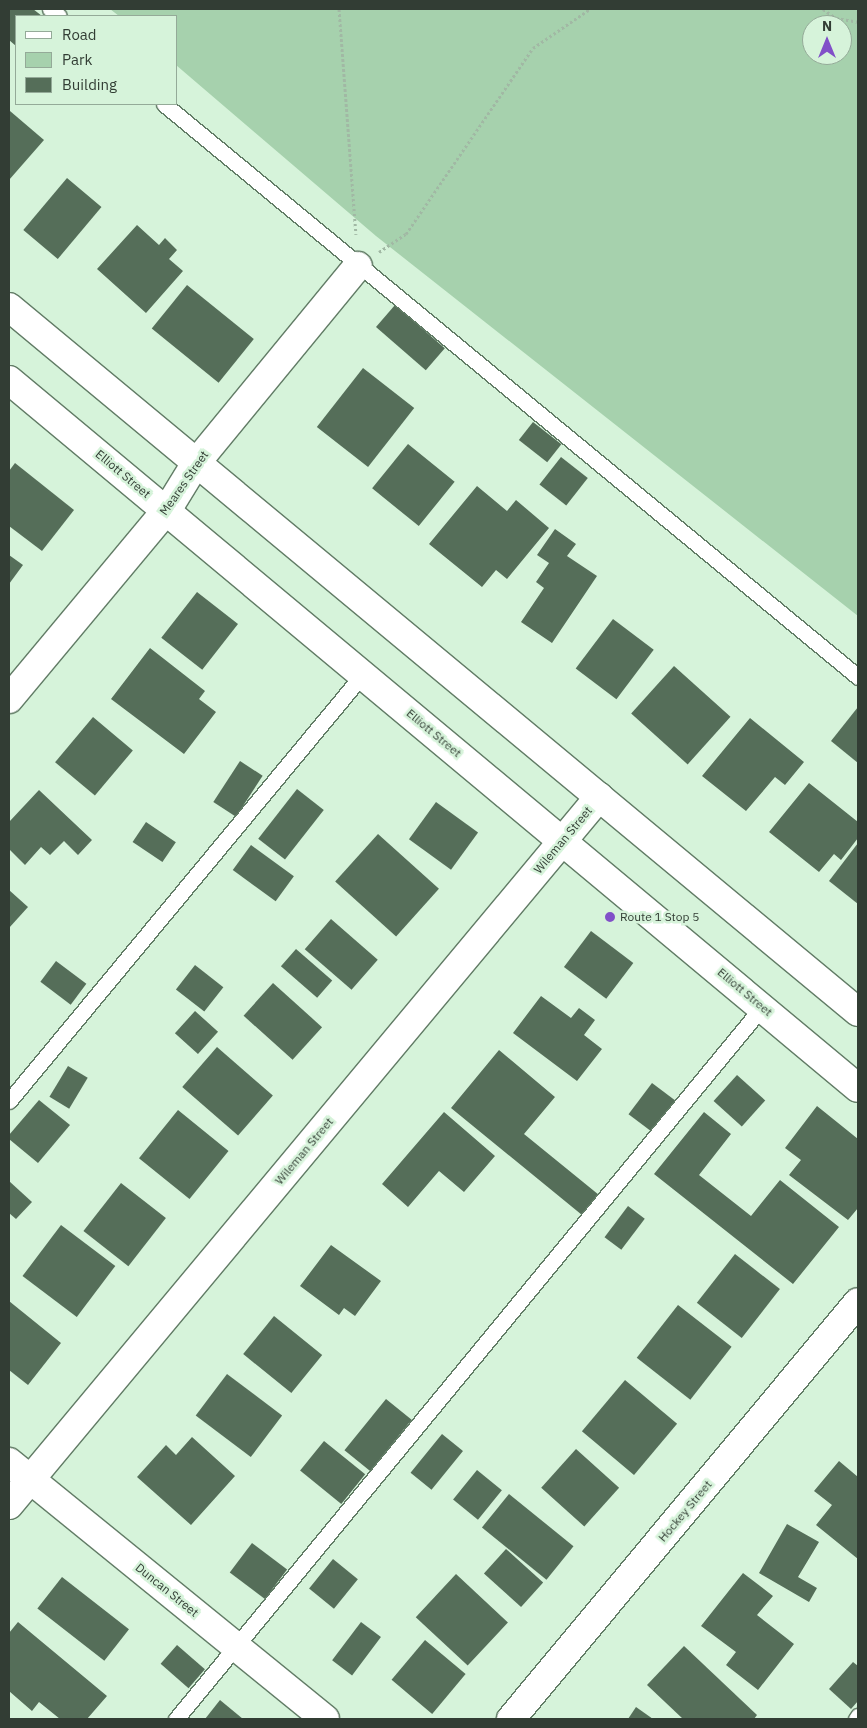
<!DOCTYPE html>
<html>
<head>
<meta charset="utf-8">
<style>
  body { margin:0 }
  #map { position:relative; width:867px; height:1728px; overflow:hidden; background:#d6f3da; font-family:"IBM Plex Sans",sans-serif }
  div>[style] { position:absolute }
  .green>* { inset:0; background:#a6d1ad }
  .building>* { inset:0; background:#556e59; transform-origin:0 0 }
  .path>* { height:3px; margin-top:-1.5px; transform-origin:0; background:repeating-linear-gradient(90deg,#a1b8a4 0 2.5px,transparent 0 5px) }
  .roads { filter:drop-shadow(1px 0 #627c66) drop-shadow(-1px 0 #627c66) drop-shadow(0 1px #627c66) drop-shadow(0 -1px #627c66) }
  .lane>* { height:15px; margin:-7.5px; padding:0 7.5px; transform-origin:7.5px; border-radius:7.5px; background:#fff }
  .street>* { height:28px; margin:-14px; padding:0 14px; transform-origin:14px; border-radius:14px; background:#fff }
  .secondary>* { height:28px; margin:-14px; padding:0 14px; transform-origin:14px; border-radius:14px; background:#fff }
  .dots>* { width:14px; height:14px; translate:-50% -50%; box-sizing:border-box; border:2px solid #d6f3da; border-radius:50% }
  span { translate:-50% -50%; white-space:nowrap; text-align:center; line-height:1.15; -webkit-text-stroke:5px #d6f3da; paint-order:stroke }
  .street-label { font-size:12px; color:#323d34 }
  .poi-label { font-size:12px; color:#323d34 }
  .left { translate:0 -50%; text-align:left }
  .frame { position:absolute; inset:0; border:10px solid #323d34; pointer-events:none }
  .legend { position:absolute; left:15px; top:15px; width:162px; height:90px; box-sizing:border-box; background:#d6f3da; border:1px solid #94aa98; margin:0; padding:6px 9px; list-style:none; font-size:15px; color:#323d34 }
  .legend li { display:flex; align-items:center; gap:10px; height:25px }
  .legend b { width:25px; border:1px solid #94aa98 }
  .north { position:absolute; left:802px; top:15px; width:50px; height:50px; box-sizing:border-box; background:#d6f3da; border:1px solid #94aa98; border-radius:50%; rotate:0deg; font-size:14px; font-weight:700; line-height:20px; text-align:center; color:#323d34 }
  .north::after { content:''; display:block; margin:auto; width:18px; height:22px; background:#8150c8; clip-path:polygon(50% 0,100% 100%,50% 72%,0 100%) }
</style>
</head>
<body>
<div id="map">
  <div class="green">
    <i style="clip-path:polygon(evenodd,110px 9px,858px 9px,858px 616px,376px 236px,176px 65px,176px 16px,119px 16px,110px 9px,812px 25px,842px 25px,842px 55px,812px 55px,812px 25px)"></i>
  </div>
  <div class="building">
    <i style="clip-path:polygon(9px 9px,33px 9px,42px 16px,16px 16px,16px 46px,9px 40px)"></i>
    <i style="clip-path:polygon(10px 111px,44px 140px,9px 180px,9px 112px)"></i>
    <i style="left:67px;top:178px;width:45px;height:68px;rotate:40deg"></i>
    <i style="clip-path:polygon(137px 225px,159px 245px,165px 238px,177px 250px,169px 259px,183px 271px,146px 313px,97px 269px)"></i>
    <i style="left:187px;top:285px;width:86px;height:56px;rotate:39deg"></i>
    <i style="left:395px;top:305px;width:66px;height:29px;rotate:41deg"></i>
    <i style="left:363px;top:368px;width:65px;height:75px;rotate:38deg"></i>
    <i style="left:533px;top:422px;width:36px;height:23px;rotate:38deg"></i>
    <i style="left:408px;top:444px;width:60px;height:57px;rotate:39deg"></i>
    <i style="left:561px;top:457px;width:34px;height:35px;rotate:38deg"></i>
    <i style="clip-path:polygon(15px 463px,74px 510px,42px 551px,9px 526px,9px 471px)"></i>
    <i style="clip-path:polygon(477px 486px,507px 511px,516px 500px,549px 528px,507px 579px,496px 570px,482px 587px,429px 544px)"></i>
    <i style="clip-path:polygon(555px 529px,576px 544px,567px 556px,597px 576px,552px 643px,521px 622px,544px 588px,536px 582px,549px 563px,537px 555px)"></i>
    <i style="clip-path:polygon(9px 555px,23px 565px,9px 584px)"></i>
    <i style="left:197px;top:592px;width:52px;height:58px;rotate:38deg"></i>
    <i style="left:613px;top:619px;width:51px;height:62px;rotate:37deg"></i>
    <i style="clip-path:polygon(150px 648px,205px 691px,199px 699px,216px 712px,184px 754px,111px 699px)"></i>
    <i style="left:674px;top:666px;width:76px;height:64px;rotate:42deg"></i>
    <i style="clip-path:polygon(858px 707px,858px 763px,831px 741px)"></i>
    <i style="left:93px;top:717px;width:52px;height:59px;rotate:40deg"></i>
    <i style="clip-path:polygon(750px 718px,804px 762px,785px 785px,775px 777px,746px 811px,702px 776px)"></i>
    <i style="left:240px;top:761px;width:27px;height:49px;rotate:33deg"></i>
    <i style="clip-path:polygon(809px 783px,858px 822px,858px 838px,841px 860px,834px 854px,819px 872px,769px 832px)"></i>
    <i style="left:297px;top:789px;width:34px;height:63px;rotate:38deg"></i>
    <i style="clip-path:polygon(39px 790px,92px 840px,78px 855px,64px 841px,50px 855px,41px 847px,25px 865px,9px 849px,9px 822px)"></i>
    <i style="left:436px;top:802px;width:52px;height:46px;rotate:36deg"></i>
    <i style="left:146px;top:822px;width:36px;height:24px;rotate:34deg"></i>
    <i style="left:378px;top:834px;width:82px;height:64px;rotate:42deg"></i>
    <i style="clip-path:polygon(858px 843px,858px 904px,829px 881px)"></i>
    <i style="left:251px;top:845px;width:53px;height:31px;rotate:36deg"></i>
    <i style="clip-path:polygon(9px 890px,28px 907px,9px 928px)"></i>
    <i style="left:331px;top:919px;width:62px;height:40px;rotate:41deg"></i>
    <i style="left:591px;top:931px;width:53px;height:45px;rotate:37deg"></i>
    <i style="left:296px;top:949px;width:48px;height:23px;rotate:41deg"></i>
    <i style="left:56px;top:961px;width:38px;height:26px;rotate:37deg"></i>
    <i style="left:195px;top:965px;width:36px;height:31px;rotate:38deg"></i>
    <i style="left:273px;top:983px;width:66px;height:44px;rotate:42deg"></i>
    <i style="clip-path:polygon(541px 996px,571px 1018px,579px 1008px,595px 1020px,584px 1035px,602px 1049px,577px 1081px,513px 1033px)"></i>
    <i style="left:195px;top:1011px;width:31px;height:30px;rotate:42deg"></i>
    <i style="left:217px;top:1047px;width:74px;height:53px;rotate:41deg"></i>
    <i style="clip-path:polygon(499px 1050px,555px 1097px,524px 1134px,599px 1195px,582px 1215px,451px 1108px)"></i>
    <i style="left:68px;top:1066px;width:23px;height:36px;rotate:31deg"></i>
    <i style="left:737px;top:1075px;width:38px;height:35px;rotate:42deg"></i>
    <i style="left:652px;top:1083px;width:30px;height:39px;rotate:37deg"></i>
    <i style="clip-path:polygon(39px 1100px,70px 1125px,38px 1163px,9px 1139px,9px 1135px)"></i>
    <i style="clip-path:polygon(817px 1106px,858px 1139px,858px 1208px,848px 1220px,789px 1175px,801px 1160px,785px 1148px)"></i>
    <i style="left:178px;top:1110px;width:65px;height:62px;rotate:39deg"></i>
    <i style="clip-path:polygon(444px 1112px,495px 1156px,464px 1192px,439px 1171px,408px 1207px,382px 1184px)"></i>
    <i style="clip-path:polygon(704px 1112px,731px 1134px,699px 1175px,751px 1216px,780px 1180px,839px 1227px,793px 1284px,654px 1174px)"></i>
    <i style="clip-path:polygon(9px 1181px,32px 1202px,16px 1219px,9px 1213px)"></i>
    <i style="left:121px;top:1183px;width:57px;height:61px;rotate:38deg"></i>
    <i style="left:628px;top:1206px;width:21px;height:39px;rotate:37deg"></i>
    <i style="left:61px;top:1225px;width:68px;height:64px;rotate:37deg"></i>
    <i style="clip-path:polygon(331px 1245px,381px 1281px,355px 1316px,344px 1308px,339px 1315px,300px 1286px)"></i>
    <i style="left:735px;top:1254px;width:57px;height:62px;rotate:38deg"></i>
    <i style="clip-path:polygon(9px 1301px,61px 1343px,28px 1385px,9px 1370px)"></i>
    <i style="left:678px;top:1305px;width:68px;height:67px;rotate:38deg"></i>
    <i style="left:274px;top:1316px;width:62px;height:49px;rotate:39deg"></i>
    <i style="left:227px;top:1374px;width:69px;height:52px;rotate:37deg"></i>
    <i style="left:625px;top:1380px;width:68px;height:67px;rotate:40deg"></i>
    <i style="left:386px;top:1399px;width:33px;height:66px;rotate:39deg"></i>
    <i style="left:442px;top:1434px;width:27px;height:50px;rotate:39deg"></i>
    <i style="clip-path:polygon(192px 1437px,235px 1476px,191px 1525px,137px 1477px,166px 1445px,176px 1455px)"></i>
    <i style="left:324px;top:1441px;width:53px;height:38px;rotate:39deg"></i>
    <i style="left:576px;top:1449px;width:58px;height:52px;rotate:42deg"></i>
    <i style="clip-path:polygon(839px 1461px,858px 1477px,858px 1559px,816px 1525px,832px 1505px,814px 1491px)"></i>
    <i style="left:477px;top:1470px;width:32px;height:38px;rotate:39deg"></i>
    <i style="left:509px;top:1494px;width:83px;height:43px;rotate:39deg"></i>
    <i style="clip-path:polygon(787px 1524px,819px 1542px,798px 1577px,817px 1588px,809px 1602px,759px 1573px)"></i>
    <i style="left:252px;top:1543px;width:44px;height:37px;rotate:37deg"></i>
    <i style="left:506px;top:1549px;width:50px;height:33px;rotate:42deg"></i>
    <i style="left:333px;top:1559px;width:32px;height:38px;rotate:39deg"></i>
    <i style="clip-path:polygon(743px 1573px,773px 1596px,757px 1615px,794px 1644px,758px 1690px,726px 1665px,736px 1652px,701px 1626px)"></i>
    <i style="left:456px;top:1574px;width:71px;height:59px;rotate:43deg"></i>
    <i style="left:62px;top:1577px;width:85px;height:40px;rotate:38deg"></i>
    <i style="clip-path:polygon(18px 1622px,107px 1696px,87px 1719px,60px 1719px,39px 1702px,32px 1711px,9px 1691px,9px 1633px)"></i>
    <i style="left:361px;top:1622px;width:25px;height:48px;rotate:37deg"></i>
    <i style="left:425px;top:1640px;width:53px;height:52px;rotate:40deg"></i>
    <i style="left:177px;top:1645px;width:37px;height:25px;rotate:41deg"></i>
    <i style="clip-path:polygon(684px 1646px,757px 1715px,754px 1719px,683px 1719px,647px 1685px)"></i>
    <i style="clip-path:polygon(853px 1662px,858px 1666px,858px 1701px,851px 1709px,829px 1689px)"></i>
    <i style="clip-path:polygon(220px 1700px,243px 1719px,205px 1719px)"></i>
    <i style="clip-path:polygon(636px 1707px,653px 1719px,628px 1719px)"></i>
  </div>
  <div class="path">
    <i style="left:339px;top:9px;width:226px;rotate:85.7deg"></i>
    <i style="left:823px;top:9px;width:16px;rotate:35deg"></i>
    <i style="left:836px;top:18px;width:22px;rotate:10deg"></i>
    <i style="left:379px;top:252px;width:32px;rotate:-34deg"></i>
    <i style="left:406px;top:234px;width:225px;rotate:-55.7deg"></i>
    <i style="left:533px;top:48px;width:69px;rotate:-34.4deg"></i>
  </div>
  <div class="roads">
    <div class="lane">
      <i style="left:50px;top:9px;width:11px;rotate:38deg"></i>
      <i style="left:164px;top:104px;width:900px;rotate:39.54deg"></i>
      <i style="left:9px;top:1101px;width:555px;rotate:-50.34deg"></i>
      <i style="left:176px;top:1719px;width:922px;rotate:-50.54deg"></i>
      <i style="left:856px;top:1719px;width:4px;rotate:-56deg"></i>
    </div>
    <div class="street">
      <i style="left:9px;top:699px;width:250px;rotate:-50.2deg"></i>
      <i style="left:169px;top:507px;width:52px;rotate:-58.5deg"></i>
      <i style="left:196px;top:463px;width:255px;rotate:-50.6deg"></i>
      <i style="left:9px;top:1462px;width:407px;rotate:39.1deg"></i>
      <i style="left:9px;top:1505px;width:922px;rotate:-50.19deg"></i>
      <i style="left:511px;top:1719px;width:542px;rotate:-50.23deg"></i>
    </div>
    <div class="secondary">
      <i style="left:9px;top:307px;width:1104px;rotate:39.71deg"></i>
      <i style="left:9px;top:380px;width:1105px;rotate:39.83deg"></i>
    </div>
  </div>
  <div class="dots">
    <i style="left:610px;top:917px;background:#8150c8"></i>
  </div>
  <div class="street-label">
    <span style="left:123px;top:474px;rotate:40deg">Elliott Street</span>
    <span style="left:184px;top:483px;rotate:-55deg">Meares Street</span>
    <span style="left:434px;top:733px;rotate:40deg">Elliott Street</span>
    <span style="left:563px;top:840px;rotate:-50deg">Wileman Street</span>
    <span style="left:745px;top:992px;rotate:40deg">Elliott Street</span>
    <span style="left:304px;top:1151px;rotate:-50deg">Wileman Street</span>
    <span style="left:685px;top:1511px;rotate:-50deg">Hockey Street</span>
    <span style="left:167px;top:1590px;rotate:39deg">Duncan Street</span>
  </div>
  <div class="poi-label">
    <span class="left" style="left:620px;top:917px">Route 1 Stop 5</span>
  </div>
  <div class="frame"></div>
  <ul class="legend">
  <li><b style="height:6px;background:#fff"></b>Road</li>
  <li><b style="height:14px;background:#a6d1ad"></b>Park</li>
  <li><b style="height:14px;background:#556e59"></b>Building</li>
  </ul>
  <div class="north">N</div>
</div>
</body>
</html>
